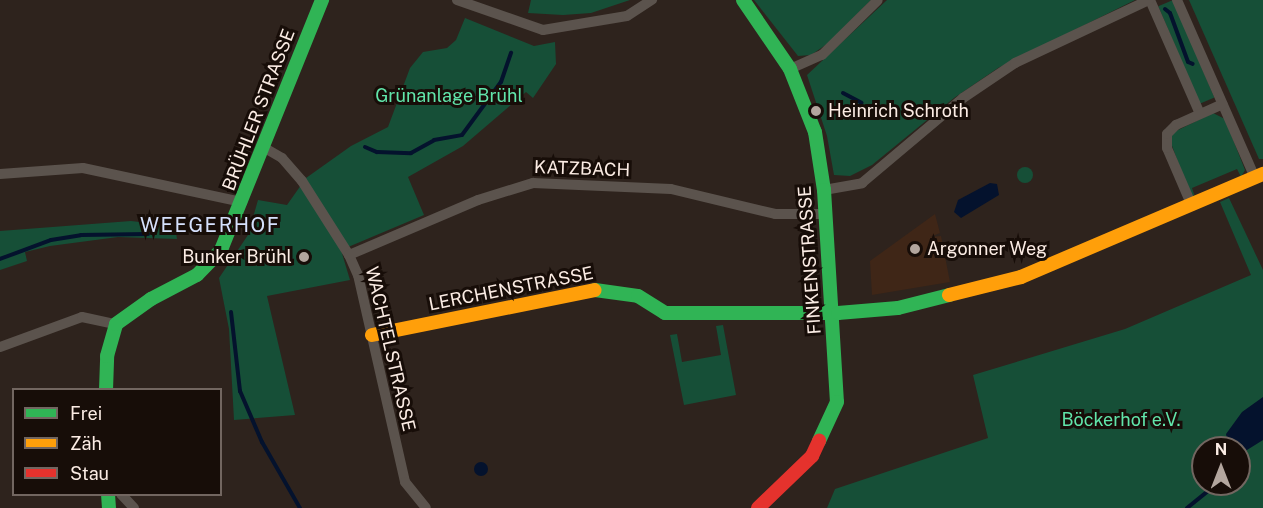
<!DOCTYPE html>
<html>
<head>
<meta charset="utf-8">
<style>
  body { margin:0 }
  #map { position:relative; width:1263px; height:508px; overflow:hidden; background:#2e231d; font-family:"Public Sans",sans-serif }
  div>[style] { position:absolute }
  .built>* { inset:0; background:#3f2617 }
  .green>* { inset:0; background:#164f37; transform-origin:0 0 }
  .round { border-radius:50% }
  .water>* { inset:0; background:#04122d }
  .stream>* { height:4px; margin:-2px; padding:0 2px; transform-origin:2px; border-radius:2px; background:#04122d }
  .street>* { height:10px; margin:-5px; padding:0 5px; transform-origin:5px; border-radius:5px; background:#5b534d }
  .fast>* { height:14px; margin:-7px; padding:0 7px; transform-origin:7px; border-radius:7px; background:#30b455 }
  .slow>* { height:14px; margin:-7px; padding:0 7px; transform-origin:7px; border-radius:7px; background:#ff9f0a }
  .jam>* { height:14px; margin:-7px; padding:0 7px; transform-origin:7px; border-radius:7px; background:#e5322d }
  .dots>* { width:16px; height:16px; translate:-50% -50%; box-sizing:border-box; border:3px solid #170d08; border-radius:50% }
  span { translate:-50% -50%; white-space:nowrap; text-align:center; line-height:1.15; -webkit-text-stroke:6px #170d08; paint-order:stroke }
  .park-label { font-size:18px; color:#61e5aa }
  .street-label { font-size:18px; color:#fbece4 }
  .poi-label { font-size:18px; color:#fbece4 }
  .left { translate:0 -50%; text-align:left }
  .right { translate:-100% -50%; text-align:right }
  .neighbourhood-label { font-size:20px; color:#d5e0fc; letter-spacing:1.5px }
  .legend { position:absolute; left:12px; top:388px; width:210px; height:108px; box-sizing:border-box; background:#170d08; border:2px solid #726660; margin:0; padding:8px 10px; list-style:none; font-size:18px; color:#fbece4 }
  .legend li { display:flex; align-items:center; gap:12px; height:30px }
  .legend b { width:30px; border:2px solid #726660 }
  .north { position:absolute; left:1191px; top:436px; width:60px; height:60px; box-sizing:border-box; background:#170d08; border:2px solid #726660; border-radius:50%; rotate:0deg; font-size:16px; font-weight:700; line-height:24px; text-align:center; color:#fbece4 }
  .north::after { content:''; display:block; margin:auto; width:21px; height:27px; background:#b3a69e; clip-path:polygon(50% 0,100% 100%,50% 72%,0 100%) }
</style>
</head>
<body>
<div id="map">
  <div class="built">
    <i style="clip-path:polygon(935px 214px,940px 233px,930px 237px,941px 236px,950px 282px,872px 295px,870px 261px)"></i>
  </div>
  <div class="green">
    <i style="clip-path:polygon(531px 0,630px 0,591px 13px,563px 15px,528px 13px)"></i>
    <i style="clip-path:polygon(754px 0,871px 0,827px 44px,811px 55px,798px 56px)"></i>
    <i style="clip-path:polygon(887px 0,1135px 0,998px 68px,954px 98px,872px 165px,850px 176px,834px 175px,827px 136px,807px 75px)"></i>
    <i style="left:1173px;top:0;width:106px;height:16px;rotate:67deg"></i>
    <i style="clip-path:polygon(1189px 0,1263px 0,1263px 159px,1259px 159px)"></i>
    <i style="clip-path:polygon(465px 18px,534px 46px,555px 42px,556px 64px,533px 98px,526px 92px,463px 146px,408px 177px,424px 215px,341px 250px,350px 280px,267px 296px,295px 415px,234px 420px,229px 329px,219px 278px,248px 235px,258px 200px,287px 205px,306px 178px,351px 146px,388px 127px,410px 68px,423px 52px,447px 48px,456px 40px)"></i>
    <i style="clip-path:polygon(1213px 113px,1225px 119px,1245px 170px,1241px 177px,1237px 169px,1192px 188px,1195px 197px,1189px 192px,1171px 143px,1172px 133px)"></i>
    <i class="round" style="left:1017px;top:167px;width:16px;height:16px"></i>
    <i style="clip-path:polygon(evenodd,1229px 198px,1263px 270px,1263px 508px,827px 508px,835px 489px,988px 438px,973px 375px,1125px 329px,1251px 275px,1220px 202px,1229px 198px,1203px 448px,1239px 448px,1239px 484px,1203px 484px,1203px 448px)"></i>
    <i style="clip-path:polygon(131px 221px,175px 226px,177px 239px,118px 237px,50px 246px,25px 252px,27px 261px,0 270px,0 231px)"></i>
    <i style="clip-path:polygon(723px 325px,736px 395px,684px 405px,670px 335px,677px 334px,682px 362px,721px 355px,716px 326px)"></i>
  </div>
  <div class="water">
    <i style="clip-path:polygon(990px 183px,997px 184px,999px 195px,961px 218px,954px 212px,958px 200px)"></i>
    <i style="clip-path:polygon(1263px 397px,1263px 440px,1239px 455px,1239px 448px,1229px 448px,1226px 434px,1242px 412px)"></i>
    <i class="round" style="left:474px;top:462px;width:14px;height:14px"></i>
  </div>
  <div class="stream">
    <i style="left:1165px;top:9px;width:6px;rotate:39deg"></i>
    <i style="left:1170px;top:13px;width:52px;rotate:69.8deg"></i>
    <i style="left:1188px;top:62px;width:5px;rotate:22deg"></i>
    <i style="left:843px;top:93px;width:21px;rotate:28deg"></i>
    <i style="left:365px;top:147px;width:13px;rotate:23deg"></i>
    <i style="left:377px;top:152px;width:34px;rotate:2deg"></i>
    <i style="left:411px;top:153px;width:26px;rotate:-29deg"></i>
    <i style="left:434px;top:140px;width:28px;rotate:-10deg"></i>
    <i style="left:462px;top:135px;width:66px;rotate:-53.7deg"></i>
    <i style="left:501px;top:82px;width:31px;rotate:-71deg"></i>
    <i style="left:0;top:259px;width:54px;rotate:-20.4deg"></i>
    <i style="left:51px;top:240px;width:30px;rotate:-9deg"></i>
    <i style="left:81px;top:235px;width:67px;rotate:-0.9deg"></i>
    <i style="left:231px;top:312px;width:80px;rotate:83.5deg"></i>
    <i style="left:240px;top:391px;width:56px;rotate:66.7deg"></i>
    <i style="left:262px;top:442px;width:76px;rotate:60.1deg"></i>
    <i style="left:1187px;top:508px;width:38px;rotate:-39deg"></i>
  </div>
  <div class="street">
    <i style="left:457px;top:0;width:91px;rotate:19.2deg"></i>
    <i style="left:543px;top:30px;width:85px;rotate:-9.5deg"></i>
    <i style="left:627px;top:16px;width:30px;rotate:-33deg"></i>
    <i style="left:1150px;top:0;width:124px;rotate:66.3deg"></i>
    <i style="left:1177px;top:0;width:194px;rotate:66.3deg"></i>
    <i style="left:790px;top:69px;width:35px;rotate:-24deg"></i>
    <i style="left:822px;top:55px;width:78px;rotate:-44.5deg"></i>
    <i style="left:263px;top:147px;width:22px;rotate:30deg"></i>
    <i style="left:282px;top:158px;width:30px;rotate:49deg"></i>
    <i style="left:302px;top:181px;width:88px;rotate:57.6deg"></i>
    <i style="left:349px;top:255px;width:22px;rotate:66deg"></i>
    <i style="left:358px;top:275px;width:212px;rotate:77.2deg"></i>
    <i style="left:405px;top:482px;width:33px;rotate:51deg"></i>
    <i style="left:0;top:174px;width:83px;rotate:-4.1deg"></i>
    <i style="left:83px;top:168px;width:163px;rotate:12.1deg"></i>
    <i style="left:824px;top:190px;width:39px;rotate:-10deg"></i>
    <i style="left:862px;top:183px;width:132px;rotate:-40.1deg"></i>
    <i style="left:963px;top:98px;width:63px;rotate:-33.9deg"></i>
    <i style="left:1015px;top:63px;width:148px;rotate:-25.2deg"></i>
    <i style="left:1192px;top:206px;width:63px;rotate:-113.3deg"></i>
    <i style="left:1167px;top:148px;width:14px;rotate:-90deg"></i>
    <i style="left:1167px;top:134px;width:13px;rotate:-45deg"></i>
    <i style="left:1176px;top:125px;width:51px;rotate:-24.1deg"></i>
    <i style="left:349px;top:255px;width:140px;rotate:-23.1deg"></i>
    <i style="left:478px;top:200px;width:58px;rotate:-17.2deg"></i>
    <i style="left:533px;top:183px;width:138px;rotate:2.5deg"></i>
    <i style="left:671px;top:189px;width:107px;rotate:13.5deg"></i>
    <i style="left:775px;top:214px;width:50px"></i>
    <i style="left:0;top:347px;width:87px;rotate:-20.1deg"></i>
    <i style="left:82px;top:317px;width:35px;rotate:12deg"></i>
    <i style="left:121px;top:494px;width:19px;rotate:47deg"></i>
  </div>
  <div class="fast">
    <i style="left:743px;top:0;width:83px;rotate:55.7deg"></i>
    <i style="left:790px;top:69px;width:68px;rotate:68.4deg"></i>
    <i style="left:815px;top:132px;width:59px;rotate:81.2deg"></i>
    <i style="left:824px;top:190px;width:212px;rotate:86.5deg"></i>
    <i style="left:837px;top:402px;width:43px;rotate:114.8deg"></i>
    <i style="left:595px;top:290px;width:43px;rotate:7.9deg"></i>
    <i style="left:638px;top:296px;width:32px;rotate:32deg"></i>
    <i style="left:665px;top:313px;width:173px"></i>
    <i style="left:838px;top:313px;width:60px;rotate:-4.8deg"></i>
    <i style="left:898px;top:308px;width:53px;rotate:-14.3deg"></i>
    <i style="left:106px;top:390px;width:34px;rotate:-88deg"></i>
    <i style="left:107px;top:356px;width:33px;rotate:-74deg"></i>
    <i style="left:116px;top:324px;width:43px;rotate:-35.5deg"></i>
    <i style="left:151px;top:299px;width:52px;rotate:-27.6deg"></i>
    <i style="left:197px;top:275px;width:35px;rotate:-46deg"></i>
    <i style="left:221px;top:250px;width:270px;rotate:-68deg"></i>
    <i style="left:108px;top:494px;width:14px;rotate:86deg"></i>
  </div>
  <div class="slow">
    <i style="left:949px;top:295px;width:74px;rotate:-14deg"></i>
    <i style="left:1021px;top:277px;width:263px;rotate:-23.1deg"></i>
    <i style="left:372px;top:335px;width:227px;rotate:-11.4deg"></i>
  </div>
  <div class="jam">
    <i style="left:758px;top:508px;width:75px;rotate:-43.9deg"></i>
    <i style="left:812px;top:456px;width:17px;rotate:-65deg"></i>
  </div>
  <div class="dots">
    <i style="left:816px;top:111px;background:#b3a69e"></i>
    <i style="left:915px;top:249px;background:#b3a69e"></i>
    <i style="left:304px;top:257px;background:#b3a69e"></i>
  </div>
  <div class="park-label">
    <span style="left:449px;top:96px">Grünanlage Brühl</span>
    <span style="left:1121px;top:420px">Böckerhof e.V.</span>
  </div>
  <div class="street-label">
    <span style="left:259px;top:110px;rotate:-69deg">BRÜHLER STRASSE</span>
    <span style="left:582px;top:169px;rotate:2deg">KATZBACH</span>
    <span style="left:810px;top:260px;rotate:-94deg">FINKENSTRASSE</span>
    <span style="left:511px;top:289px;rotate:-11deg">LERCHENSTRASSE</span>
    <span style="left:390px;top:349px;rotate:77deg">WACHTELSTRASSE</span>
  </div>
  <div class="poi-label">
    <span class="left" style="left:828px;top:111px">Heinrich Schroth</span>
    <span class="left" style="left:927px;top:249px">Argonner Weg</span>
    <span class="right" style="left:292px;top:257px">Bunker Brühl</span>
  </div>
  <div class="neighbourhood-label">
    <span style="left:210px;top:225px">WEEGERHOF</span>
  </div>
  <ul class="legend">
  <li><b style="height:8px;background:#30b455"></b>Frei</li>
  <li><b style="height:8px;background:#ff9f0a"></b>Zäh</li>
  <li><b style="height:8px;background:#e5322d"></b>Stau</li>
  </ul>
  <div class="north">N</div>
</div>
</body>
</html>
